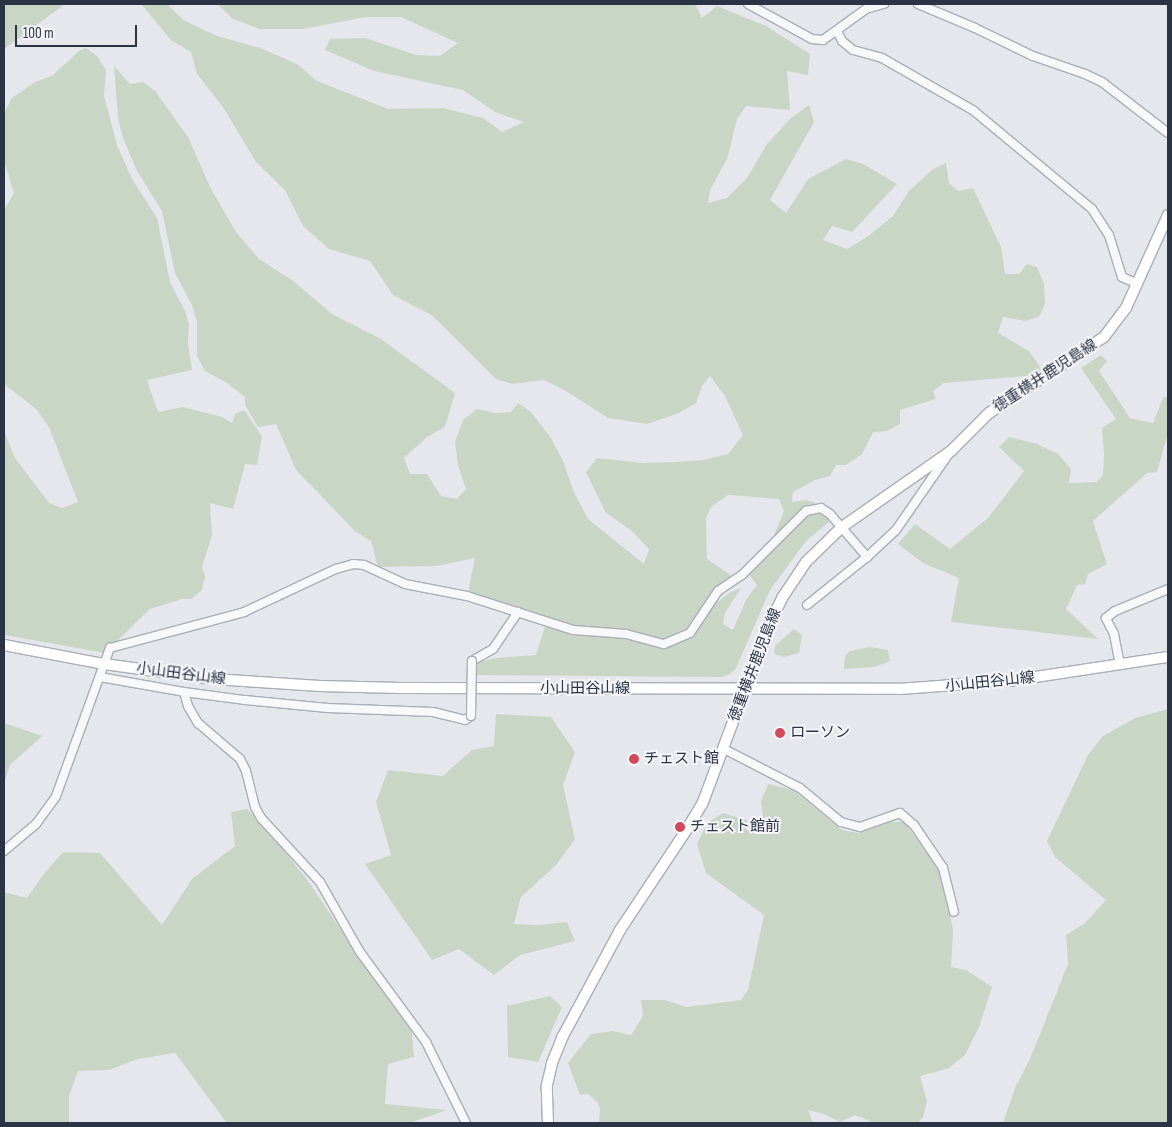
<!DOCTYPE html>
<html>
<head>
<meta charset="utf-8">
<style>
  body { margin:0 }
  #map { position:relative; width:1172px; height:1127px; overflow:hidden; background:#e4e7ec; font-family:"Sofia Sans Condensed","Noto Sans JP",sans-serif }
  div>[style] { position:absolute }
  .green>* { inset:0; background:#c9d6c5 }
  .roads { filter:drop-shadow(1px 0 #a9aeb7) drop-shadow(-1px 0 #a9aeb7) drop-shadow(0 1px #a9aeb7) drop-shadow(0 -1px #a9aeb7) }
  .minor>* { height:8px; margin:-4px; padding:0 4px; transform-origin:4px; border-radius:4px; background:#f7f8fa }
  .major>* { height:10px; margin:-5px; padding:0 5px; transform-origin:5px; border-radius:5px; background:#fff }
  .bridges { filter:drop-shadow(1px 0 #a9aeb7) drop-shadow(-1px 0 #a9aeb7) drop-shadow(0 1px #a9aeb7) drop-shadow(0 -1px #a9aeb7) }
  .minor-bridge>* { height:8px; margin:-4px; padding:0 4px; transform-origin:4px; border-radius:4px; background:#f7f8fa }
  .dots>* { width:14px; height:14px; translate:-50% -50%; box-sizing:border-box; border:2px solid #f4f6f9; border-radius:50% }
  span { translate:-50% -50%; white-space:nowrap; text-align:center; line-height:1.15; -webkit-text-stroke:4px #f4f6f9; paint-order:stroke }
  .street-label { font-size:15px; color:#2b3445 }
  .poi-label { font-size:15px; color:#2b3445 }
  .left { translate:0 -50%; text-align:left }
  .frame { position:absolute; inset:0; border:5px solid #2b3445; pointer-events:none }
  .scale { position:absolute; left:15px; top:25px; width:122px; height:22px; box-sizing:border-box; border:2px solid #2b3445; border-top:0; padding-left:6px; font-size:15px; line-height:18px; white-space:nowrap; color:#2b3445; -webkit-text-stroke:4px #f4f6f9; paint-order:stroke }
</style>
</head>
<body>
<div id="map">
  <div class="green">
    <i style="clip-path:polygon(4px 4px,65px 4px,4px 49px)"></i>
    <i style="clip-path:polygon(141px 4px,167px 4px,183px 20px,217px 36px,260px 48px,297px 64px,317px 81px,388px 109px,443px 108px,483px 118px,502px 132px,524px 122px,495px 112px,463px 90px,374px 71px,325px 50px,330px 39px,365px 38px,416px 55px,440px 56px,458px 43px,401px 17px,366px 17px,302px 29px,260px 29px,233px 19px,217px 4px,695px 4px,702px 18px,717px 6px,766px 26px,810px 54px,808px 75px,787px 71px,790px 110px,746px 106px,737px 119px,727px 159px,710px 190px,708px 203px,727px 198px,747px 178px,767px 144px,790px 119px,809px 105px,814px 122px,770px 200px,786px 213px,808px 179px,846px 159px,863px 164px,897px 184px,852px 232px,832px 226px,823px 240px,847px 249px,867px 237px,893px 216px,909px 191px,933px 169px,946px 163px,949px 183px,958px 191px,973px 188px,1001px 247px,1005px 274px,1019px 274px,1027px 264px,1037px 267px,1044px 284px,1045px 304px,1039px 317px,1025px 321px,1003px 317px,998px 333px,1029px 351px,1043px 371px,1026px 376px,944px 383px,933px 391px,936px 399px,900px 410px,900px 424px,887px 431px,873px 432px,862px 454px,846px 465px,836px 465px,830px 476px,815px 480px,793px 492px,792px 502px,806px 500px,816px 503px,789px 525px,769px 547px,784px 511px,779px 499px,728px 495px,711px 507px,706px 518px,707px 559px,738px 580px,711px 599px,714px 605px,729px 593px,741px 588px,725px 613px,723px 624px,733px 630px,747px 598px,757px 585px,749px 574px,803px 518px,815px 513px,823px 514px,830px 521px,806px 541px,770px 590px,736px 668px,730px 674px,722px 677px,475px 675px,475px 663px,496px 658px,536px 655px,547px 620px,513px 606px,468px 593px,475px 558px,436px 566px,378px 567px,371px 541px,355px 531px,296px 470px,276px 424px,258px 427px,245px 405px,245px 397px,227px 383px,205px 371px,197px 356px,197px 322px,192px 305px,175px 273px,162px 211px,137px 171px,123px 138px,118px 119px,114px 66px,130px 84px,143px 82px,155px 91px,188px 137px,210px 187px,236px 232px,259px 259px,292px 280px,332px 314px,381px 339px,455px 393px,445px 427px,427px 437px,404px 458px,410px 474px,427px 474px,441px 496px,457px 499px,466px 489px,458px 465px,455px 442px,463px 420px,477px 409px,496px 413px,511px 412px,518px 403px,531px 412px,551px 438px,564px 463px,573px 490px,588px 519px,644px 564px,649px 549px,632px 531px,606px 513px,586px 472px,597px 458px,643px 463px,676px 462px,703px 460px,728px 454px,743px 435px,725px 396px,710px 376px,702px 386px,696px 403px,679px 413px,647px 424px,608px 418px,566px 391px,544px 380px,512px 384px,496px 379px,433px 316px,393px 295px,370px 261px,329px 249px,303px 226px,285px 190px,256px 162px,223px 107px,197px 74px,191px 52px,171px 40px)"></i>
    <i style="clip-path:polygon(86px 48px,97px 56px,106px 70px,104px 96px,117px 145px,132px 179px,157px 218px,170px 282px,186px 313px,189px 325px,188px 343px,192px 370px,147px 380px,158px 412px,183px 407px,222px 417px,232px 423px,235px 414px,244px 410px,262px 436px,257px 465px,245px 464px,233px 509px,210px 503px,212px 535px,202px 567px,205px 577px,202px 590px,191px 599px,182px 599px,150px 609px,105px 653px,4px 635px,4px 431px,15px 458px,49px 503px,62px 508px,78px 502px,49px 427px,36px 409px,4px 384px,4px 210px,14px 193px,4px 161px,4px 113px,12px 98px,35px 82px,52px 76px,79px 51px)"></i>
    <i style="clip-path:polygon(1101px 355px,1107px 361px,1099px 371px,1130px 418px,1153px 423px,1163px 398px,1168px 396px,1168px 433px,1157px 472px,1147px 473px,1093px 521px,1107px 564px,1088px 574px,1085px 584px,1077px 585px,1066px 609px,1098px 639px,951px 622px,959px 578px,923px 563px,898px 544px,915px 524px,950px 549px,989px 517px,1024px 471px,999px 447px,1009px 437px,1037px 444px,1058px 454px,1071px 469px,1069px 483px,1097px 482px,1103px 475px,1104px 455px,1102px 428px,1116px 419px,1081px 368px)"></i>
    <i style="clip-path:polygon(794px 629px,802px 635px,799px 653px,784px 657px,774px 654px,775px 646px)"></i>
    <i style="clip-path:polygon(870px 647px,888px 650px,890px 661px,874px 667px,844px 669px,845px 656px,850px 651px)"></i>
    <i style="clip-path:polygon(1168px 709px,1168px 1123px,1003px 1123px,1015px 1088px,1030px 1059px,1068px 964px,1066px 935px,1085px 923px,1106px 900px,1055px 857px,1047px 841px,1088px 755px,1103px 736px,1135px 718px)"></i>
    <i style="clip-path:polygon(496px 714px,551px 717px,575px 752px,563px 785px,575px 839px,556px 865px,521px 897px,514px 924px,539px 925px,567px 922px,575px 941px,520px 955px,494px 975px,459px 949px,432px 960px,365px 864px,391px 855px,376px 802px,388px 770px,443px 776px,472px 750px,494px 746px)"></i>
    <i style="clip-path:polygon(4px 723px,42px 736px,10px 765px,4px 783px)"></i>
    <i style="clip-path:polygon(768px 784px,793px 790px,842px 830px,858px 833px,890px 822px,904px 822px,940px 871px,953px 930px,951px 967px,966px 970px,992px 987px,979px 1027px,965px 1055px,949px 1068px,920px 1076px,927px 1101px,923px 1117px,918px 1123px,874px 1123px,855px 1115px,840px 1122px,824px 1114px,808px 1110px,813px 1123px,599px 1123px,600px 1109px,598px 1103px,588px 1094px,580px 1095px,568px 1063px,591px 1034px,613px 1031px,631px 1035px,643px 1016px,641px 1000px,665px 1000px,686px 1007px,741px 1000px,748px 990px,764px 915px,706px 873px,697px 844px,707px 823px,723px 813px,764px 826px,761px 802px)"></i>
    <i style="clip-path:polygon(247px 809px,262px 823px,308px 881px,376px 982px,411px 1025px,414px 1057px,388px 1064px,385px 1104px,447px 1110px,409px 1123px,227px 1123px,175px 1053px,138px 1059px,109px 1070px,78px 1071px,69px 1096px,69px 1123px,4px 1123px,4px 892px,27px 898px,43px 875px,63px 852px,100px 853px,162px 925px,192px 879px,235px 846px,231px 812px)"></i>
    <i style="clip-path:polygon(550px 996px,562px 1007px,538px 1062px,508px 1057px,507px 1006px)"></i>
  </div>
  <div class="roads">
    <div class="minor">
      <i style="left:748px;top:4px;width:73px;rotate:28.7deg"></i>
      <i style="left:812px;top:39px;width:11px;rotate:5deg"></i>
      <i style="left:823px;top:40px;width:53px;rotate:-35.8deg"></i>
      <i style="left:866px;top:9px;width:19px;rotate:-16deg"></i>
      <i style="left:918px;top:4px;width:62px;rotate:22.8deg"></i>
      <i style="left:975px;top:28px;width:64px;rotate:25.8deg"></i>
      <i style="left:1033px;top:56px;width:55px;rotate:19.1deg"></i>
      <i style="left:1085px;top:74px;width:19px;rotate:25deg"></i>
      <i style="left:1102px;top:82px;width:83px;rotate:37.7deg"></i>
      <i style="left:837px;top:31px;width:11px;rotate:63deg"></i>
      <i style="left:842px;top:41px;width:14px;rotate:39deg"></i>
      <i style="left:853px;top:50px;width:30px;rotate:15deg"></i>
      <i style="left:882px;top:58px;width:106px;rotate:29.9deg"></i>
      <i style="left:974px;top:111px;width:153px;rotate:39.7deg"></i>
      <i style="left:1092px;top:209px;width:31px;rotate:57deg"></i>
      <i style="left:1109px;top:235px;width:44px;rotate:72.8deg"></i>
      <i style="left:1122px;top:277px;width:17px;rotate:24deg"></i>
      <i style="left:807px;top:605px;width:77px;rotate:-38.7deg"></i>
      <i style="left:867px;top:557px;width:40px;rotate:-43deg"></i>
      <i style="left:896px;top:530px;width:91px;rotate:-55.3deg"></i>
      <i style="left:472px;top:661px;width:24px;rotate:-30deg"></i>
      <i style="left:493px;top:649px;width:45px;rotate:-56deg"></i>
      <i style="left:1120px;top:665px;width:32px;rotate:-101deg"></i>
      <i style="left:1114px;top:634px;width:18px;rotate:-117deg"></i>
      <i style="left:1106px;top:618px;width:11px;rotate:-38deg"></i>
      <i style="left:1115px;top:611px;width:57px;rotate:-22.5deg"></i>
      <i style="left:100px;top:677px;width:85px;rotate:10.1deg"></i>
      <i style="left:184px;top:692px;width:62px;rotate:7.5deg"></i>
      <i style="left:245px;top:700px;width:83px;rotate:5.5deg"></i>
      <i style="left:328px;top:708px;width:105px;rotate:2.2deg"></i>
      <i style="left:433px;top:712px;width:33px;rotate:14deg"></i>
      <i style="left:465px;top:720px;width:7px;rotate:-34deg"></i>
      <i style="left:184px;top:692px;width:15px;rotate:74deg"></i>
      <i style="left:188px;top:706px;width:20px;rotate:60deg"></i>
      <i style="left:198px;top:723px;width:55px;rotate:40.6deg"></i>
      <i style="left:240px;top:759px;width:13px;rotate:63deg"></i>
      <i style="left:246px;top:771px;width:37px;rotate:76deg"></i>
      <i style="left:255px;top:807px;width:13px;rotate:61deg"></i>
      <i style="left:261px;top:818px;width:87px;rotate:47.3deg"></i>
      <i style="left:320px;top:882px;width:81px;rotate:60.3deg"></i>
      <i style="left:360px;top:952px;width:112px;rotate:53.7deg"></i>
      <i style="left:426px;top:1042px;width:90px;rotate:63.7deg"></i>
      <i style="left:724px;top:749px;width:85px;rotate:27.2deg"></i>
      <i style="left:800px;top:788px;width:53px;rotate:39.7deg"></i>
      <i style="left:841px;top:822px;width:20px;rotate:15deg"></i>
      <i style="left:860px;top:827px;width:42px;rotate:-19.3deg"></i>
      <i style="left:900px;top:813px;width:18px;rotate:41deg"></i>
      <i style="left:914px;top:825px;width:52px;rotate:56deg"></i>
      <i style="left:943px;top:868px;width:45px;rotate:76deg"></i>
      <i style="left:4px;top:851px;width:42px;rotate:-40.2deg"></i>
      <i style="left:36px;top:824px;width:34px;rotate:-54deg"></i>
      <i style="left:56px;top:796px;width:158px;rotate:-70deg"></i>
      <i style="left:110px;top:648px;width:139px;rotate:-15deg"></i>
      <i style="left:244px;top:612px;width:102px;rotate:-25.1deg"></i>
      <i style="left:336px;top:569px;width:18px;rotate:-16deg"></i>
      <i style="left:353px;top:564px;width:11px;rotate:5deg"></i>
      <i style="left:364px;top:565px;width:45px;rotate:24.9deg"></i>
      <i style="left:405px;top:584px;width:63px;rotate:11deg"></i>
      <i style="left:467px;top:596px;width:111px;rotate:17.8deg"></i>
      <i style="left:573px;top:630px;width:53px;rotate:4.3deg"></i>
      <i style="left:626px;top:634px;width:39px;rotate:15deg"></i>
      <i style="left:664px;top:644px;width:28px;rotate:-23deg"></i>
      <i style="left:690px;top:633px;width:50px;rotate:-56.3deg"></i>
      <i style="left:718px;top:591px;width:29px;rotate:-34deg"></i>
      <i style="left:742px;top:575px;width:91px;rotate:-45deg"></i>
      <i style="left:806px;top:511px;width:15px;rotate:-11deg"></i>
      <i style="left:821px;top:508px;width:11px;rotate:34deg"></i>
      <i style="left:830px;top:514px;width:57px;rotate:49.3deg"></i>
    </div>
    <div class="major">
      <i style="left:4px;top:645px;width:102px;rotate:10.8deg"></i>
      <i style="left:104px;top:664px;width:111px;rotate:7.8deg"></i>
      <i style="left:214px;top:679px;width:106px;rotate:3.8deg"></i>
      <i style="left:320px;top:686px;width:80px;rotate:1.4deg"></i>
      <i style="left:400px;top:688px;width:499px;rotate:0.1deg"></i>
      <i style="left:899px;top:689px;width:110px;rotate:-4.2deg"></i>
      <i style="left:1009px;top:681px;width:161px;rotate:-8.6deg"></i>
      <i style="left:548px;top:1123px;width:38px;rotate:-92deg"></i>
      <i style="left:547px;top:1085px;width:23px;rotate:-77deg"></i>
      <i style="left:552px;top:1063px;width:29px;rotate:-68deg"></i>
      <i style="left:563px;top:1036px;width:120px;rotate:-61.7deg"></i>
      <i style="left:620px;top:930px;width:121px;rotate:-56.4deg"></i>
      <i style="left:687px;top:829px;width:31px;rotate:-59deg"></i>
      <i style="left:703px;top:802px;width:191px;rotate:-69.5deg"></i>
      <i style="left:770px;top:623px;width:28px;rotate:-64deg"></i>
      <i style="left:782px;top:598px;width:43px;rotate:-56.3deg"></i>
      <i style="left:806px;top:562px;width:50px;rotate:-44.2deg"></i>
      <i style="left:842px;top:527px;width:133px;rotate:-34.9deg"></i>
      <i style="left:951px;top:451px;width:54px;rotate:-45deg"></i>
      <i style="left:989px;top:413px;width:138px;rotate:-33.5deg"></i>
      <i style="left:1104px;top:337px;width:36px;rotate:-53deg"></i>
      <i style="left:1126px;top:308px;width:102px;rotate:-65.7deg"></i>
    </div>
  </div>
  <div class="bridges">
    <div class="minor-bridge">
      <i style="left:471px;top:716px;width:55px;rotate:-89deg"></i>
    </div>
  </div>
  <div class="dots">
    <i style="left:780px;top:733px;background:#d1495b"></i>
    <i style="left:634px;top:759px;background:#d1495b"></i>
    <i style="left:680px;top:827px;background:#d1495b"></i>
  </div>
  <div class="street-label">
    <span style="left:1045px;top:376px;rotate:-33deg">徳重横井鹿児島線</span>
    <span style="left:755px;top:665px;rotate:-69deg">徳重横井鹿児島線</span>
    <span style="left:181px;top:674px;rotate:7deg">小山田谷山線</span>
    <span style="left:990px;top:682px;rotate:-6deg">小山田谷山線</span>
    <span style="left:585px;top:689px">小山田谷山線</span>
  </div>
  <div class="poi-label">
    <span class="left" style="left:790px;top:733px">ローソン</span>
    <span class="left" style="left:644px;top:759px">チェスト館</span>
    <span class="left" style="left:690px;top:827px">チェスト館前</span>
  </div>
  <div class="frame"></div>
  <div class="scale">100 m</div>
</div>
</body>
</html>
